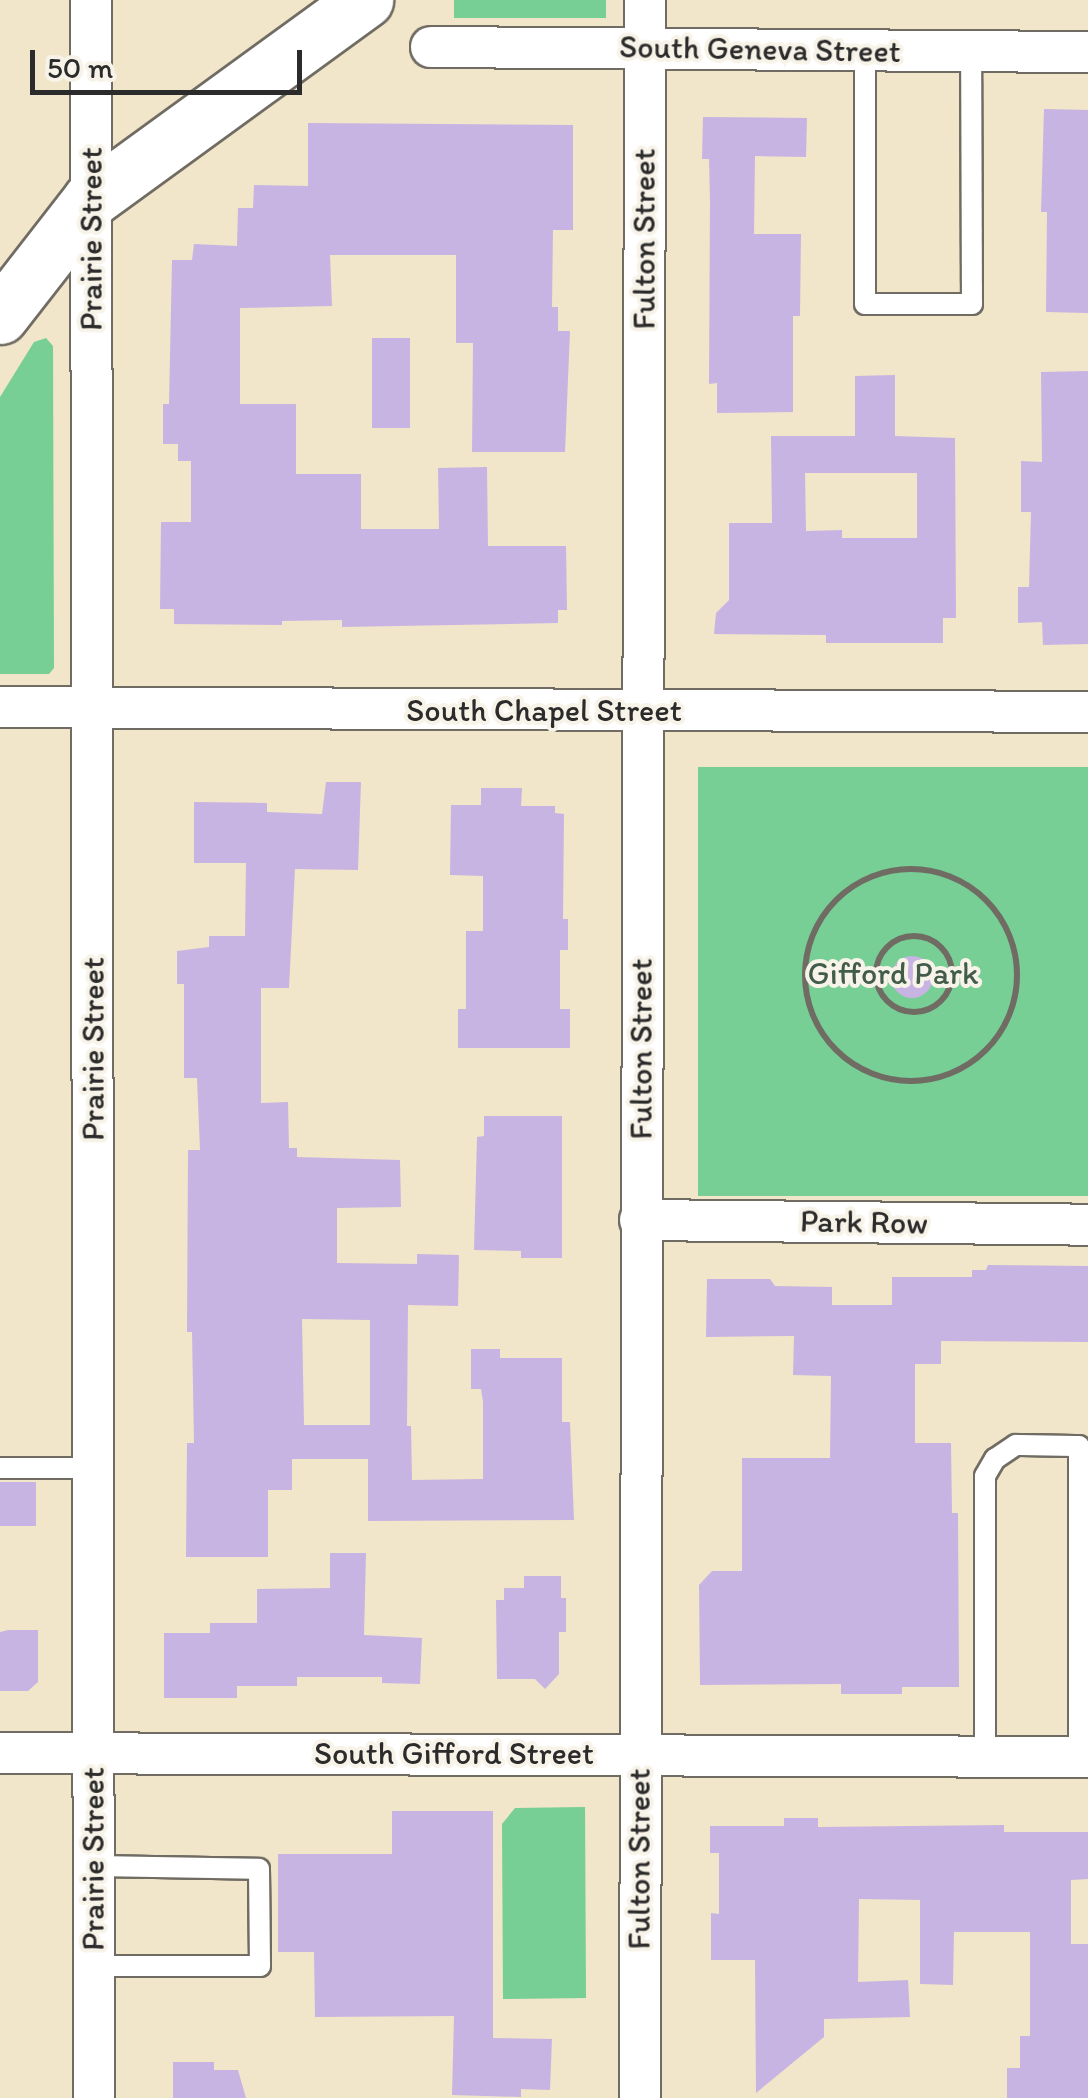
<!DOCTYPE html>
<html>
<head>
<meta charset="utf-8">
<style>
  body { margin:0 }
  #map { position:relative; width:1088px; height:2098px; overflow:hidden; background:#f1e5ca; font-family:Itim,sans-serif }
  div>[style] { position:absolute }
  .green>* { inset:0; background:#77cf95; transform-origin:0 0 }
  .building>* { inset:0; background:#c8b4e2; transform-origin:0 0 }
  .round { border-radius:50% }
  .path>* { height:6px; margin-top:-3px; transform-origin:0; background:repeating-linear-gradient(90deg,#706c63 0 8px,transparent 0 16px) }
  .path>.ring { margin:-3px; padding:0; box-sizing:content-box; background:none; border:6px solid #706c63; border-radius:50% }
  .roads { filter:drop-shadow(2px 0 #706c63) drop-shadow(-2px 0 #706c63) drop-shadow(0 2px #706c63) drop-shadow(0 -2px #706c63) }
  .service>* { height:20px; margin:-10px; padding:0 10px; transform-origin:10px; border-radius:10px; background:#fff }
  .minor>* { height:40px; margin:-20px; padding:0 20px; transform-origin:20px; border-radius:20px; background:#fff }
  .primary>* { height:55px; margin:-27.5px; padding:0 27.5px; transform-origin:27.5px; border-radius:27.5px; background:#fff }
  span { translate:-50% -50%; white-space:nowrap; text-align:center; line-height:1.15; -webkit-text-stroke:8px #f7f3e8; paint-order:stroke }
  .street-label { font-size:32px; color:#2b2b2b }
  .park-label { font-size:32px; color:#425c4b }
  .scale { position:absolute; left:30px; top:50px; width:272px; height:45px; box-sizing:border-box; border:5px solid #2b2b2b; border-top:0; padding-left:12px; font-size:30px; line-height:35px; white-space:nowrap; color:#2b2b2b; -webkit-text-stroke:8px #f7f3e8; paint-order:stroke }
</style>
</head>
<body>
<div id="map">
  <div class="green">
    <i style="left:454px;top:0;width:152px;height:18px"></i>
    <i style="clip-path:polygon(46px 338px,53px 346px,54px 668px,49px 674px,0 674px,0 397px,34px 342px)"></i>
    <i style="left:698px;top:767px;width:390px;height:429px"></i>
    <i style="clip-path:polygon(585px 1807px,586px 1998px,503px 1999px,502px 1824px,515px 1808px)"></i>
  </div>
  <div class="building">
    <i style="clip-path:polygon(1044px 109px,1088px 110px,1088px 313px,1046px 312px,1047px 212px,1041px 212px)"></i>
    <i style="clip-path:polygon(703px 117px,807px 118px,806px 157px,755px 156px,754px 234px,801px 234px,800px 316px,793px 316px,793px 412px,717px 413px,717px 383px,709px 384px,710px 202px,709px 159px,702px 159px)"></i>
    <i style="clip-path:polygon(308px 123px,573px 125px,573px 230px,553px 230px,552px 307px,558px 307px,558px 331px,570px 331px,565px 452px,472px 452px,473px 343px,456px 343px,456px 255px,330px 255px,332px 306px,240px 308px,240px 404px,296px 404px,296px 474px,361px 474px,361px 529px,439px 529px,438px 468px,487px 467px,488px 546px,566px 546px,567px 610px,558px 610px,558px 623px,342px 627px,342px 620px,282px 621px,282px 625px,174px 624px,174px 609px,160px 609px,161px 522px,191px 522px,191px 461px,178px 461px,178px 444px,163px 444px,163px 404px,169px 404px,172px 260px,192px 260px,194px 244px,237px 246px,238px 208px,253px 208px,254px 185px,308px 186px)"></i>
    <i style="left:410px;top:338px;width:90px;height:38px;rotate:90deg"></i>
    <i style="clip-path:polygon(1088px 371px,1088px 644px,1043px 645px,1042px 622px,1018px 623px,1018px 587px,1029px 587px,1031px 512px,1021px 512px,1021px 461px,1042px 462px,1041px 372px)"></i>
    <i style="clip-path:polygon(evenodd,895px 375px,895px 436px,955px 438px,956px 618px,943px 618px,943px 643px,826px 643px,826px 635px,714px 634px,716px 613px,729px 600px,729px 523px,772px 523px,771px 436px,855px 436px,855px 376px,895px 375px,805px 473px,917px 473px,917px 538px,842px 538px,842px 530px,806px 531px,805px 473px)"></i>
    <i style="clip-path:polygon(evenodd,326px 782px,361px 782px,358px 870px,295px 869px,289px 988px,261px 988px,261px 1103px,288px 1102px,289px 1148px,297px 1148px,297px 1157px,400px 1160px,401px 1207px,337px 1208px,337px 1263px,417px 1264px,417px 1254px,459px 1255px,458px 1306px,408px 1305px,407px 1426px,411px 1426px,412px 1480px,483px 1479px,483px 1402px,481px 1389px,471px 1389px,471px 1349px,500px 1349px,500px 1358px,562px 1358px,562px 1422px,570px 1422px,574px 1520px,368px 1521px,368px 1459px,292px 1459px,292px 1490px,268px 1490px,268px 1557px,186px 1557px,187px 1443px,194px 1443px,192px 1332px,187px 1332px,188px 1150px,200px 1150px,197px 1078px,184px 1078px,184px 984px,177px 984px,177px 951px,209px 947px,209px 936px,245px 936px,246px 863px,194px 863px,194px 802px,267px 803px,267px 812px,322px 814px,326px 782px,302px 1319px,370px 1320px,370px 1425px,304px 1425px,302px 1319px)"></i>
    <i style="clip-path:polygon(481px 788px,522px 788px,521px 806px,555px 806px,555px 813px,564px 814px,563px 919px,568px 919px,568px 950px,560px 950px,560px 1009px,570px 1009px,570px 1048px,458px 1048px,458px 1009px,466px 1009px,466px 931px,483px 931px,483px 876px,450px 875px,451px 805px,481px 805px)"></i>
    <i class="round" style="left:891px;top:956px;width:42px;height:42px"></i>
    <i style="clip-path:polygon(484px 1116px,562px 1116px,562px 1258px,521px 1258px,521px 1251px,474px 1250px,477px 1137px,484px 1136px)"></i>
    <i style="clip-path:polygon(988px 1265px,1088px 1266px,1088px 1342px,941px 1341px,941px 1364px,915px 1364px,915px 1443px,951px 1443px,952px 1513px,958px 1513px,959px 1687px,902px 1687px,902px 1694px,841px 1694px,841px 1684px,700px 1685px,699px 1585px,712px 1571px,742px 1571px,742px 1458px,830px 1458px,831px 1376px,793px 1375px,794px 1336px,706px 1337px,707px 1279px,770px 1279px,775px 1286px,832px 1287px,832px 1305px,892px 1305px,892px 1277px,972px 1277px,972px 1270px,986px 1270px)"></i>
    <i style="left:0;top:1482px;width:36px;height:44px"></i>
    <i style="clip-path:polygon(330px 1553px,366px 1553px,364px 1635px,422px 1638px,420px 1684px,382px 1683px,382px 1677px,297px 1677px,297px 1686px,237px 1686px,237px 1698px,164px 1698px,164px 1633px,210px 1633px,210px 1623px,257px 1623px,257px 1589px,330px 1588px)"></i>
    <i style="clip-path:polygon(524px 1576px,561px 1576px,561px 1598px,566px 1598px,566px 1632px,559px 1632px,559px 1674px,545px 1689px,535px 1679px,497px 1679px,496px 1600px,504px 1600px,504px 1588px,524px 1588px)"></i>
    <i style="clip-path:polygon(8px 1630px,38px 1630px,38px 1682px,28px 1691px,0 1691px,0 1632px)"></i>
    <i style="clip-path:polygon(392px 1811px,493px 1811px,493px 2038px,552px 2039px,550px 2090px,521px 2089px,521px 2097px,452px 2095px,454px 2016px,315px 2017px,314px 1952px,278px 1952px,278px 1854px,392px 1854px)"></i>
    <i style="clip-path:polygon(784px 1818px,818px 1818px,818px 1827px,1004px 1825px,1004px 1832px,1088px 1832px,1088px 1879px,1071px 1880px,1071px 1944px,1088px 1944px,1088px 2098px,1007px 2098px,1007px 2068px,1020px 2068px,1020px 2036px,1030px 2036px,1030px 1932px,954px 1932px,953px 1985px,920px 1984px,920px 1900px,859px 1899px,858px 1982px,908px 1980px,910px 2017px,824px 2019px,824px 2037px,756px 2093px,755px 1960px,711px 1960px,711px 1913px,719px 1914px,719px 1853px,710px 1853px,710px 1826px,784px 1826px)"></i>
    <i style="clip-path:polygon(173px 2062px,214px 2062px,214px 2070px,238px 2070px,246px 2098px,173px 2098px)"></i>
  </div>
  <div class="path">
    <i class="ring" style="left:805px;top:869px;width:206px;height:206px"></i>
    <i class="ring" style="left:876px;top:936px;width:70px;height:70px"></i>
  </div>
  <div class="roads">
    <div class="service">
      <i style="left:865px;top:50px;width:254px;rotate:90deg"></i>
      <i style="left:865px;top:304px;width:107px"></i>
      <i style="left:972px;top:304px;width:252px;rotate:-90.2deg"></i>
      <i style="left:0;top:1468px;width:92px"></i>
      <i style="left:985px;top:1757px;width:281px;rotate:-90deg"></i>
      <i style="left:985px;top:1476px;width:20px;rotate:-60deg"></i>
      <i style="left:995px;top:1459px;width:25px;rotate:-34deg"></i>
      <i style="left:1016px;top:1445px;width:63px;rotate:0.9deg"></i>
      <i style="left:1079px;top:1446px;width:311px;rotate:90deg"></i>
      <i style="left:92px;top:1866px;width:167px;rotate:1deg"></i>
      <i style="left:259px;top:1869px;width:97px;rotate:89.4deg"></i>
      <i style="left:260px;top:1966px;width:167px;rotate:180deg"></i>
    </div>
    <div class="minor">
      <i style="left:91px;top:0;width:2098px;rotate:89.92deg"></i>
      <i style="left:431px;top:47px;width:657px;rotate:0.44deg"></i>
      <i style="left:0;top:707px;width:1088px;rotate:0.26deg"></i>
      <i style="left:640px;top:1220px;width:448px;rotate:0.6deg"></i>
      <i style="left:0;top:1753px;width:1088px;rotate:0.21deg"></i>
      <i style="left:640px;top:2098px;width:2098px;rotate:-89.86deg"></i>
    </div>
    <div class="primary">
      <i style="left:0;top:316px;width:148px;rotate:-52.1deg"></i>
      <i style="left:91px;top:199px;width:339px;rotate:-36deg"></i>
    </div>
  </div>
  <div class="street-label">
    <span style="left:760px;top:49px;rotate:1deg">South Geneva Street</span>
    <span style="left:91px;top:239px;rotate:-90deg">Prairie Street</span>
    <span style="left:644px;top:239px;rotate:-90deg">Fulton Street</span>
    <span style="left:544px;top:710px">South Chapel Street</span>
    <span style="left:93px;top:1049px;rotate:-90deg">Prairie Street</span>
    <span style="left:641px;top:1049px;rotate:-90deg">Fulton Street</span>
    <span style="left:864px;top:1222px;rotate:1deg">Park Row</span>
    <span style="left:454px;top:1753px">South Gifford Street</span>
    <span style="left:93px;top:1859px;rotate:-90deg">Prairie Street</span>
    <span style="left:639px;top:1859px;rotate:-90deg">Fulton Street</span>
  </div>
  <div class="park-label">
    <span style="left:893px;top:973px">Gifford Park</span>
  </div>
  <div class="scale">50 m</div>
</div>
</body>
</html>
